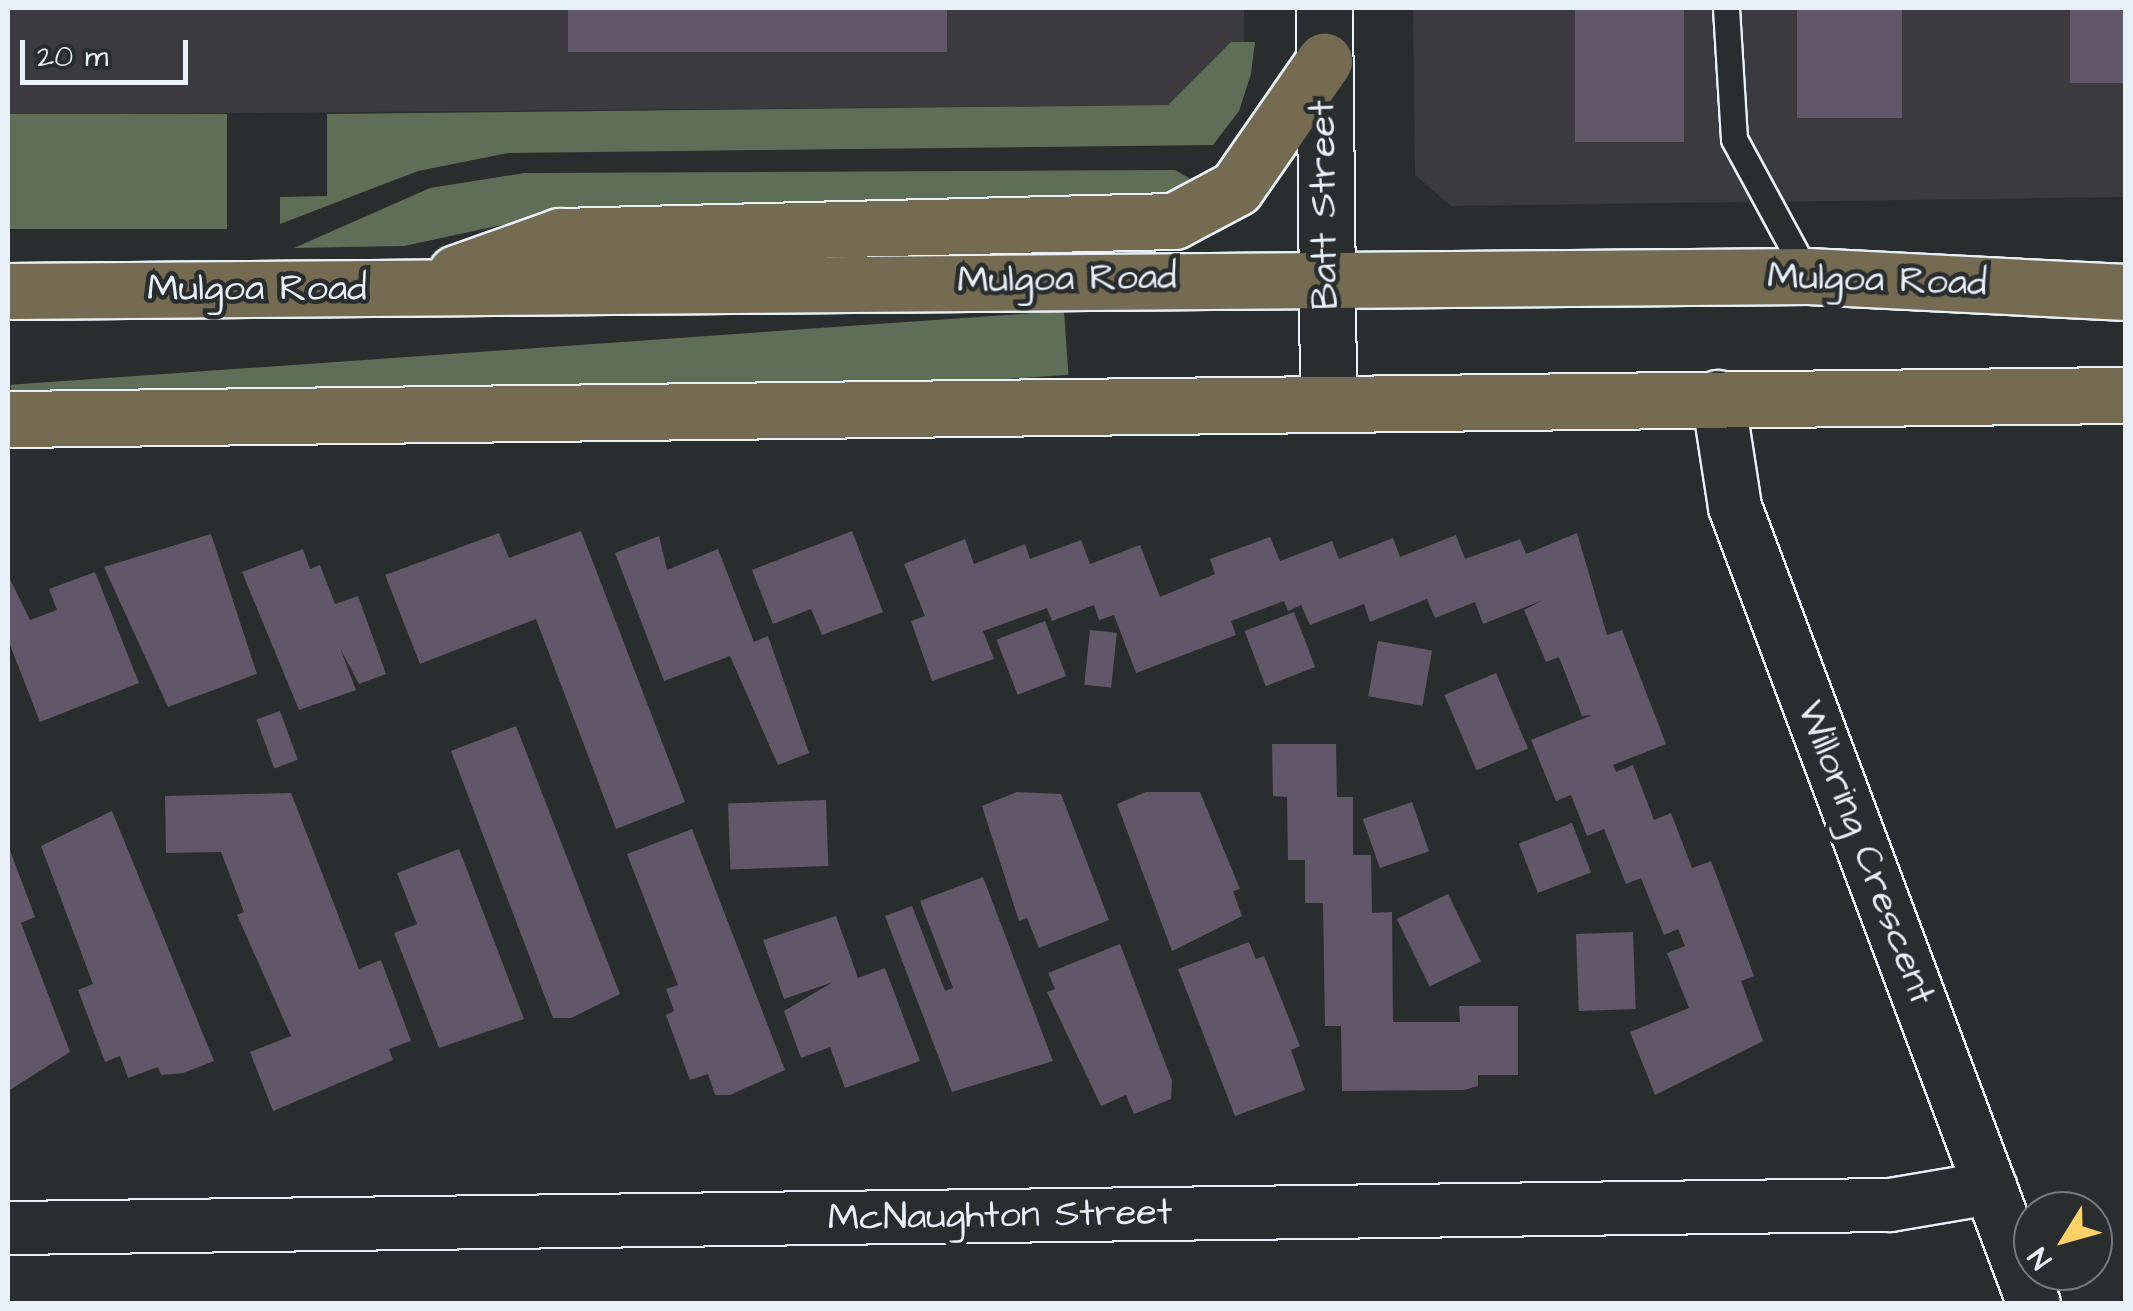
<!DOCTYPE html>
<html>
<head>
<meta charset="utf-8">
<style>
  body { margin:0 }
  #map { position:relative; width:2133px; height:1311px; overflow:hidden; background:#2a2d2e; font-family:"Architects Daughter",sans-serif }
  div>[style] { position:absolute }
  .built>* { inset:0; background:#3a3a3f }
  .green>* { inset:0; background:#5f6e57; transform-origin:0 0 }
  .building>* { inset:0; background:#605768; transform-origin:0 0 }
  .roads { filter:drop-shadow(2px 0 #e8f1f8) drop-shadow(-2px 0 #e8f1f8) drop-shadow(0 2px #e8f1f8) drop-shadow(0 -2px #e8f1f8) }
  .service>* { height:25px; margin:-12.5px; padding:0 12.5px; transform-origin:12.5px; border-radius:12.5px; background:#2a2d2e }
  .minor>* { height:52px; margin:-26px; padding:0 26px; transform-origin:26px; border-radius:26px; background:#2a2d2e }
  .tertiary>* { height:55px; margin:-27.5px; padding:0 27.5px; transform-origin:27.5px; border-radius:27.5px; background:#2a2d2e }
  .primary>* { height:55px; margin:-27.5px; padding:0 27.5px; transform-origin:27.5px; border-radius:27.5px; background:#746b52 }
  span { translate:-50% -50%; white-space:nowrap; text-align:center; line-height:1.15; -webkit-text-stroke:9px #2a2d2e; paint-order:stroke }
  .street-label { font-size:38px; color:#e8f1f8 }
  .frame { position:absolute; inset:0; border:10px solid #e8f1f8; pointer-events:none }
  .north { position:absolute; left:2013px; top:1191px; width:100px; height:100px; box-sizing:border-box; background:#2a2d2e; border:2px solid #767b7f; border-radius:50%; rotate:233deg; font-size:28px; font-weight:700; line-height:40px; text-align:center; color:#e8f1f8 }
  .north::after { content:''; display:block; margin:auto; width:35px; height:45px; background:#ffd166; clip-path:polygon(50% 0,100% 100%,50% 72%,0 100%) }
  .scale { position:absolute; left:20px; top:40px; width:168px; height:45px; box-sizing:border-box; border:5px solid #e8f1f8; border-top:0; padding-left:12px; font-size:30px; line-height:35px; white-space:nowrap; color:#e8f1f8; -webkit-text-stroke:8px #2a2d2e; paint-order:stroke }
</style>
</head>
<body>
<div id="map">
  <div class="built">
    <i style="clip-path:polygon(8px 8px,1244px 8px,1244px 42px,1230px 43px,1168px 105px,8px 115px)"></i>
    <i style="clip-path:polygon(1413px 8px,2125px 8px,2125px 197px,1451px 206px,1415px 175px)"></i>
  </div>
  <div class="green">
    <i style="clip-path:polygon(1231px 42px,1255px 42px,1251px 74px,1239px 111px,1213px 145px,508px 153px,418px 171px,280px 224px,280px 197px,327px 196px,327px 114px,1168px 105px)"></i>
    <i style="left:227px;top:114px;width:115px;height:219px;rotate:90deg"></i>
    <i style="clip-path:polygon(1175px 170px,1199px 184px,1172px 200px,534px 218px,404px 246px,294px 248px,430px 188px,525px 173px)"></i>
    <i style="left:1064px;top:311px;width:64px;height:1056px;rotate:86deg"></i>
  </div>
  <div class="building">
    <i style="left:568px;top:8px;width:379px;height:44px"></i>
    <i style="left:1575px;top:8px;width:109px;height:134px"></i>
    <i style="left:1797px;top:8px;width:105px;height:110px"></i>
    <i style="left:2070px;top:8px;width:56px;height:75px"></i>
    <i style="clip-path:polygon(581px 531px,685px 802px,616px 829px,536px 619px,420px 664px,385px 575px,499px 533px,509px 558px)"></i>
    <i style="clip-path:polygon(852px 531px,883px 612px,822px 635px,811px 609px,773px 624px,752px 570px)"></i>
    <i style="clip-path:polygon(1577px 533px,1607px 635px,1622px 630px,1666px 744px,1613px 765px,1616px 772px,1633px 765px,1654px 820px,1671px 813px,1692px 868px,1711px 861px,1754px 976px,1741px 981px,1763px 1041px,1655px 1095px,1630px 1032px,1689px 1008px,1667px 953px,1685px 946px,1678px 929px,1664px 935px,1641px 878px,1626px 884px,1604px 829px,1587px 836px,1571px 795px,1556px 801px,1531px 740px,1592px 715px,1582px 716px,1559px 657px,1546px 662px,1524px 610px,1543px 600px,1483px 624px,1475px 602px,1435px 618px,1427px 599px,1370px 622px,1364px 604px,1310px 625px,1301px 605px,1288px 611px,1284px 601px,1231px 621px,1236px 635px,1136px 673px,1114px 615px,1099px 620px,1094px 605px,1052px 621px,1047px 608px,983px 631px,994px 659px,932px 681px,911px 621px,925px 616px,904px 564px,965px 539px,974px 564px,1025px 544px,1030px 559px,1081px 540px,1090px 564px,1140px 545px,1160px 597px,1215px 574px,1210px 559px,1270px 537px,1280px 561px,1332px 541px,1339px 559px,1393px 538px,1400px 557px,1456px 535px,1465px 559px,1520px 539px,1526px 554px)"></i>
    <i style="clip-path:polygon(211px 534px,257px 674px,168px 707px,104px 567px)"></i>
    <i style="clip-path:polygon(659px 536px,667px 570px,718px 549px,754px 642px,768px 636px,809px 753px,778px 765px,730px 656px,664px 681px,615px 553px)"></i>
    <i style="clip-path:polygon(303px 549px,310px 569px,320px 565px,335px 604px,358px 596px,386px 674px,359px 684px,340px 648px,356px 690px,299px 710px,242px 572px)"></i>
    <i style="clip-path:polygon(95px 572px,139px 683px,40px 722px,8px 640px,8px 575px,30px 620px,57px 610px,49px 589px)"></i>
    <i style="left:1294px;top:612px;width:59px;height:53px;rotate:69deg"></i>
    <i style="left:1045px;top:621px;width:59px;height:52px;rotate:69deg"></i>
    <i style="left:1090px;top:630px;width:27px;height:55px;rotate:6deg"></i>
    <i style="left:1378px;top:641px;width:55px;height:56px;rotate:10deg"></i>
    <i style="left:1496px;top:673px;width:82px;height:56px;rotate:67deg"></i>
    <i style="left:280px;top:711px;width:52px;height:25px;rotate:70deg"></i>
    <i style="clip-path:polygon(516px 726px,620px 994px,571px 1018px,553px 1018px,451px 751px)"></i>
    <i style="clip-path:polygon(1272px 744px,1336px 744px,1337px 797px,1353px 797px,1353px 855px,1371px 855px,1372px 913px,1392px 912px,1393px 1022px,1460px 1022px,1459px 1006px,1518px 1006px,1518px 1075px,1478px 1075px,1478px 1086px,1464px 1090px,1342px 1091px,1341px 1026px,1325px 1026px,1323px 903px,1305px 903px,1305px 860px,1288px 860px,1287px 797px,1273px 796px)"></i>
    <i style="clip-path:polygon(1017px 792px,1061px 794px,1109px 920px,1039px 948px,1027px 918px,1019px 921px,982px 806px)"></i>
    <i style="clip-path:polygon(1146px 792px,1200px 792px,1240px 889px,1233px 891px,1242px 916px,1172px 951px,1117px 804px)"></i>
    <i style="clip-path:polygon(291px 793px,359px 969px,381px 960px,411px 1041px,389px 1049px,393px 1060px,273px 1111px,250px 1052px,291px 1036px,237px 915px,244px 912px,221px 852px,166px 853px,165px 796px)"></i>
    <i style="left:826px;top:800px;width:66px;height:98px;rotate:88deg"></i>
    <i style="left:1412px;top:802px;width:52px;height:52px;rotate:71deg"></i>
    <i style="clip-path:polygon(112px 811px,214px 1061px,183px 1073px,161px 1075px,158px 1067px,128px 1078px,120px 1056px,105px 1062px,78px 990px,93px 984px,41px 846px)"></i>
    <i style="left:1572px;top:823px;width:53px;height:57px;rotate:69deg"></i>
    <i style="clip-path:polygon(692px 829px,785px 1070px,730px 1095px,715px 1095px,708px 1074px,690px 1080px,666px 1015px,674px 1011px,666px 989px,678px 985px,627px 854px)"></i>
    <i style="clip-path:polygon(8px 845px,35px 917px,21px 923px,70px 1052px,8px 1091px)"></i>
    <i style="clip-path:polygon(459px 849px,524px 1019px,439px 1048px,394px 933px,417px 924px,397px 873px)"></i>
    <i style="clip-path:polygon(983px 877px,1053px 1061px,952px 1092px,885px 916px,912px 906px,945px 991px,953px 988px,920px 901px)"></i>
    <i style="left:1448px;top:894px;width:75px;height:57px;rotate:64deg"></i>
    <i style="clip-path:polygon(836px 916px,858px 978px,885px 968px,920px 1061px,845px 1088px,830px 1047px,801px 1058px,784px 1011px,833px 982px,784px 999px,763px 940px)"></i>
    <i style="left:1633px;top:932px;width:77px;height:57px;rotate:88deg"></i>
    <i style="clip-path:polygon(1249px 942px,1256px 959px,1264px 956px,1300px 1046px,1291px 1050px,1305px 1090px,1235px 1116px,1178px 969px)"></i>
    <i style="clip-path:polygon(1120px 944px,1172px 1081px,1171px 1099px,1134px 1114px,1126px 1095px,1101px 1106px,1047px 992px,1055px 989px,1048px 973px)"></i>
  </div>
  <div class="roads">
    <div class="service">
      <i style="left:1726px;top:8px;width:131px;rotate:86.5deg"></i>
      <i style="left:1734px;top:139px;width:156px;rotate:61.6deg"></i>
    </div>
    <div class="minor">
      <i style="left:1718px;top:397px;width:111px;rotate:81.2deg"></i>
      <i style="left:1735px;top:507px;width:851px;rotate:69.44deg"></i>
      <i style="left:8px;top:1228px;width:1882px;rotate:-0.7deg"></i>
      <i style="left:1890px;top:1205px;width:102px;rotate:-9.6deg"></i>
    </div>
    <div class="tertiary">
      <i style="left:1324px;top:8px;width:395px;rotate:89.4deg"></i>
    </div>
    <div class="primary">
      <i style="left:456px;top:273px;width:110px;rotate:-19.6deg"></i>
      <i style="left:560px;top:236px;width:614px;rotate:-1.4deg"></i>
      <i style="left:1174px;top:221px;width:70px;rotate:-28deg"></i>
      <i style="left:1236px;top:188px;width:155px;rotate:-55.3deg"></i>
      <i style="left:8px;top:291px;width:1800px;rotate:-0.48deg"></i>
      <i style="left:1808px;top:276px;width:318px;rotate:2.9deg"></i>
      <i style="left:8px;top:419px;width:2118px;rotate:-0.65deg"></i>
    </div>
  </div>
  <div class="street-label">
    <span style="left:1325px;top:205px;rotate:-91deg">Batt Street</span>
    <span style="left:1067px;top:280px;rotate:-1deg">Mulgoa Road</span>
    <span style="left:1877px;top:281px;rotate:2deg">Mulgoa Road</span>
    <span style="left:257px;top:290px">Mulgoa Road</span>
    <span style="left:1865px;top:853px;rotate:69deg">Willoring Crescent</span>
    <span style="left:1000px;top:1216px;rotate:-1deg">McNaughton Street</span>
  </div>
  <div class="frame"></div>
  <div class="north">N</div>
  <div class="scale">20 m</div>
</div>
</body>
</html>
